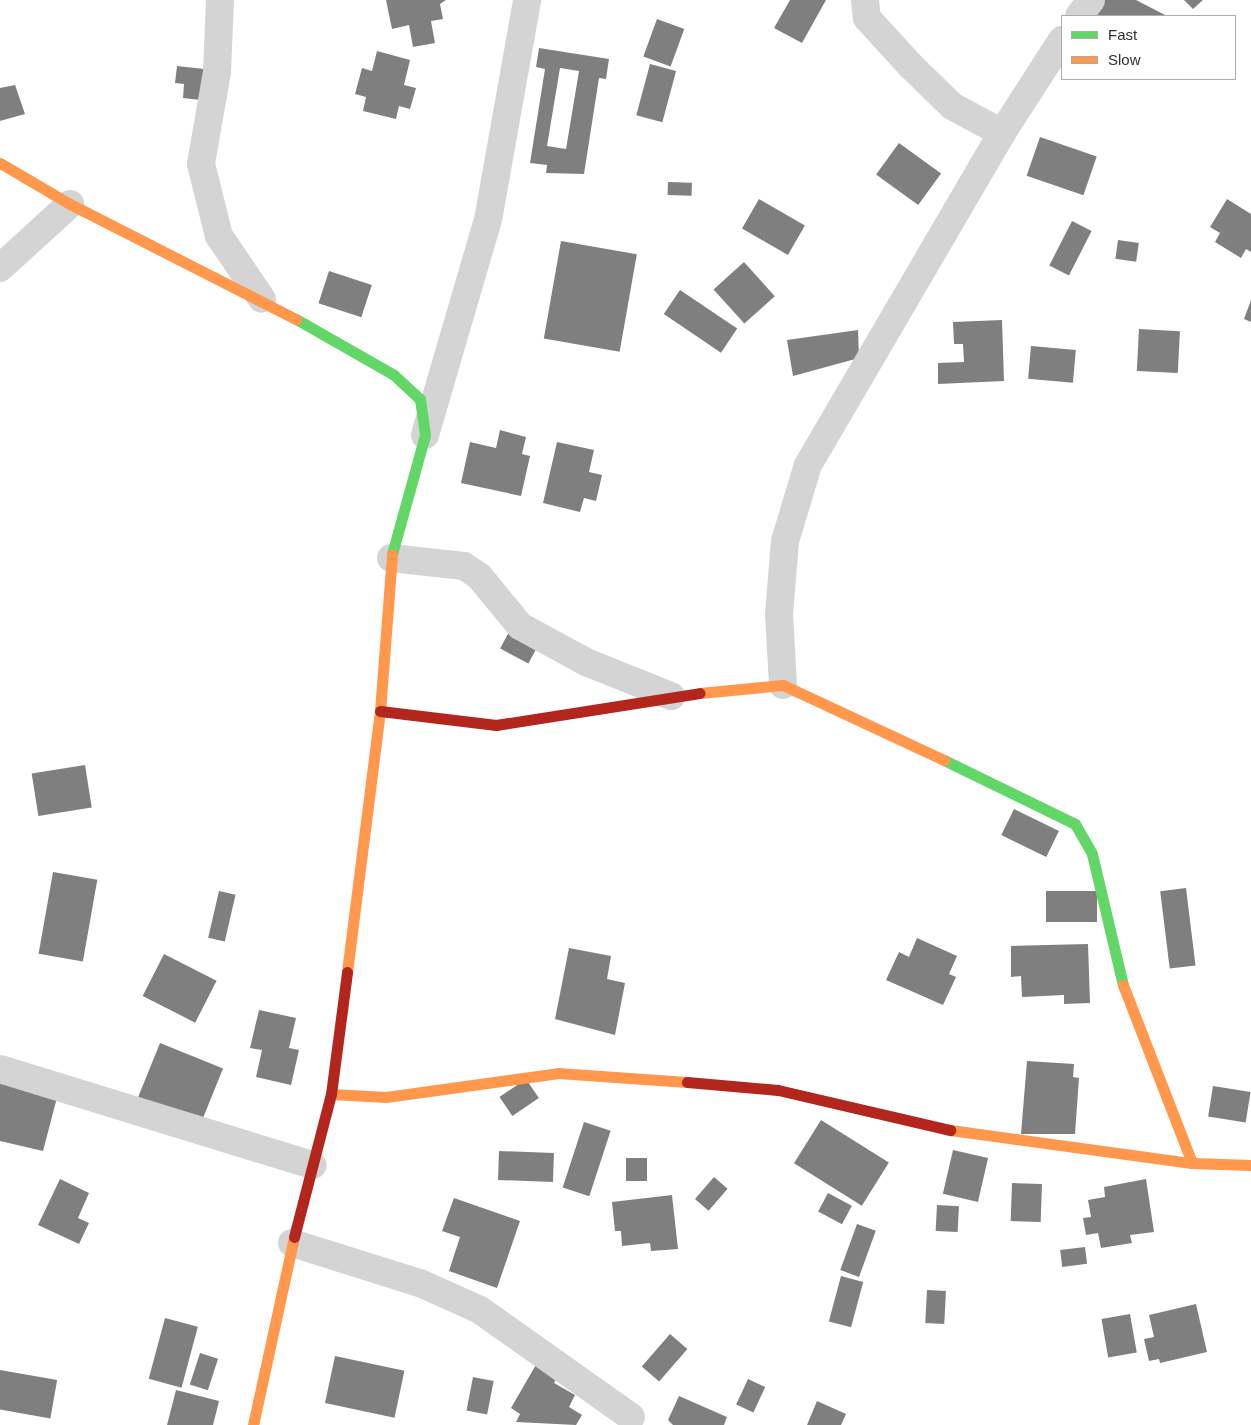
<!DOCTYPE html>
<html>
<head>
<meta charset="utf-8">
<style>
  body { margin:0 }
  #map { position:relative; width:1251px; height:1425px; overflow:hidden; background:#fff; font-family:Helvetica,sans-serif }
  div>[style] { position:absolute }
  .building>* { inset:0; background:#7f7f7f; transform-origin:0 0 }
  .street>* { height:28px; margin:-14px; padding:0 14px; transform-origin:14px; border-radius:14px; background:#d4d4d4 }
  .fast>* { height:11px; margin:-5.5px; padding:0 5.5px; transform-origin:5.5px; border-radius:5.5px; background:#63d668 }
  .slow>* { height:11px; margin:-5.5px; padding:0 5.5px; transform-origin:5.5px; border-radius:5.5px; background:#ff974d }
  .jam>* { height:11px; margin:-5.5px; padding:0 5.5px; transform-origin:5.5px; border-radius:5.5px; background:#b3261e }
  span { translate:-50% -50%; white-space:nowrap; text-align:center; line-height:1.15; -webkit-text-stroke:5px #fff; paint-order:stroke }
  .legend { position:absolute; left:1061px; top:15px; width:175px; height:65px; box-sizing:border-box; background:#fff; border:1px solid #acacac; margin:0; padding:6px 9px; list-style:none; font-size:15px; color:#303030 }
  .legend li { display:flex; align-items:center; gap:10px; height:25px }
  .legend b { width:25px; border:1px solid #acacac }
</style>
</head>
<body>
<div id="map">
  <div class="building">
    <i style="clip-path:polygon(386px 0,446px 0,440px 4px,443px 19px,431px 21px,435px 43px,413px 47px,409px 25px,392px 29px)"></i>
    <i style="clip-path:polygon(790px 0,826px 0,802px 43px,774px 28px)"></i>
    <i style="clip-path:polygon(1102px 0,1136px 0,1167px 16px,1093px 16px)"></i>
    <i style="clip-path:polygon(1184px 0,1203px 0,1193px 9px)"></i>
    <i style="left:657px;top:19px;width:29px;height:40px;rotate:20deg"></i>
    <i style="clip-path:polygon(evenodd,539px 48px,609px 59px,606px 79px,599px 78px,584px 174px,546px 173px,547px 165px,530px 163px,545px 69px,536px 67px,539px 48px,560px 68px,579px 71px,566px 149px,547px 146px,560px 68px)"></i>
    <i style="clip-path:polygon(377px 51px,410px 60px,404px 85px,416px 88px,410px 109px,399px 106px,396px 119px,363px 111px,366px 97px,355px 94px,362px 68px,372px 71px)"></i>
    <i style="left:650px;top:64px;width:27px;height:53px;rotate:15deg"></i>
    <i style="clip-path:polygon(177px 66px,204px 69px,201px 100px,183px 98px,184px 84px,175px 83px)"></i>
    <i style="clip-path:polygon(15px 85px,25px 114px,0 121px,0 88px)"></i>
    <i style="left:1040px;top:137px;width:60px;height:41px;rotate:19deg"></i>
    <i style="left:899px;top:143px;width:52px;height:39px;rotate:36deg"></i>
    <i style="left:668px;top:182px;width:24px;height:13px;rotate:2deg"></i>
    <i style="left:759px;top:199px;width:53px;height:34px;rotate:30deg"></i>
    <i style="clip-path:polygon(1227px 199px,1251px 214px,1251px 252px,1246px 249px,1241px 258px,1215px 242px,1220px 233px,1210px 227px)"></i>
    <i style="left:1072px;top:221px;width:22px;height:50px;rotate:27deg"></i>
    <i style="left:1118px;top:240px;width:21px;height:19px;rotate:8deg"></i>
    <i style="left:561px;top:241px;width:77px;height:99px;rotate:10deg"></i>
    <i style="left:744px;top:262px;width:46px;height:41px;rotate:48deg"></i>
    <i style="left:329px;top:271px;width:45px;height:34px;rotate:18deg"></i>
    <i style="left:680px;top:290px;width:69px;height:29px;rotate:34deg"></i>
    <i style="clip-path:polygon(1251px 300px,1251px 322px,1244px 319px)"></i>
    <i style="clip-path:polygon(1002px 320px,1004px 381px,938px 384px,938px 363px,964px 362px,963px 344px,954px 344px,953px 322px)"></i>
    <i style="left:1139px;top:329px;width:41px;height:42px;rotate:3deg"></i>
    <i style="clip-path:polygon(858px 330px,859px 358px,793px 376px,787px 340px)"></i>
    <i style="left:1031px;top:346px;width:45px;height:33px;rotate:5deg"></i>
    <i style="clip-path:polygon(500px 430px,526px 437px,522px 454px,530px 456px,521px 496px,461px 483px,470px 442px,496px 448px)"></i>
    <i style="clip-path:polygon(557px 442px,594px 450px,589px 472px,602px 475px,596px 501px,584px 498px,580px 512px,543px 503px)"></i>
    <i style="left:510px;top:630px;width:32px;height:21px;rotate:28deg"></i>
    <i style="left:85px;top:765px;width:43px;height:54px;rotate:81deg"></i>
    <i style="left:1014px;top:809px;width:50px;height:29px;rotate:26deg"></i>
    <i style="left:53px;top:872px;width:45px;height:83px;rotate:10deg"></i>
    <i style="left:1186px;top:888px;width:78px;height:26px;rotate:83deg"></i>
    <i style="left:219px;top:891px;width:17px;height:48px;rotate:13deg"></i>
    <i style="left:1046px;top:891px;width:51px;height:31px"></i>
    <i style="clip-path:polygon(917px 938px,957px 956px,949px 974px,956px 977px,943px 1005px,886px 980px,899px 952px,909px 957px)"></i>
    <i style="clip-path:polygon(1088px 944px,1090px 1003px,1064px 1004px,1064px 995px,1022px 997px,1021px 976px,1011px 977px,1011px 946px)"></i>
    <i style="clip-path:polygon(569px 948px,611px 956px,607px 979px,625px 983px,615px 1035px,555px 1019px)"></i>
    <i style="left:164px;top:954px;width:59px;height:47px;rotate:27deg"></i>
    <i style="clip-path:polygon(259px 1010px,296px 1018px,289px 1048px,299px 1050px,291px 1085px,256px 1077px,262px 1050px,250px 1048px)"></i>
    <i style="left:160px;top:1043px;width:68px;height:61px;rotate:22deg"></i>
    <i style="clip-path:polygon(1027px 1061px,1074px 1064px,1073px 1077px,1079px 1078px,1075px 1134px,1021px 1134px)"></i>
    <i style="clip-path:polygon(0 1075px,59px 1090px,43px 1151px,0 1141px)"></i>
    <i style="left:526px;top:1079px;width:23px;height:32px;rotate:56deg"></i>
    <i style="left:1213px;top:1086px;width:38px;height:31px;rotate:9deg"></i>
    <i style="left:821px;top:1120px;width:80px;height:51px;rotate:32deg"></i>
    <i style="left:584px;top:1122px;width:28px;height:69px;rotate:18deg"></i>
    <i style="left:953px;top:1150px;width:36px;height:45px;rotate:13deg"></i>
    <i style="left:499px;top:1151px;width:55px;height:29px;rotate:2deg"></i>
    <i style="left:626px;top:1158px;width:21px;height:23px"></i>
    <i style="left:714px;top:1177px;width:18px;height:29px;rotate:41deg"></i>
    <i style="clip-path:polygon(60px 1179px,89px 1193px,78px 1218px,89px 1223px,79px 1244px,38px 1225px)"></i>
    <i style="clip-path:polygon(1146px 1179px,1154px 1232px,1130px 1235px,1132px 1243px,1101px 1248px,1098px 1233px,1086px 1235px,1083px 1218px,1091px 1217px,1088px 1200px,1105px 1197px,1104px 1187px)"></i>
    <i style="left:1012px;top:1183px;width:30px;height:38px;rotate:2deg"></i>
    <i style="left:828px;top:1193px;width:27px;height:21px;rotate:28deg"></i>
    <i style="clip-path:polygon(672px 1195px,678px 1249px,651px 1251px,650px 1243px,622px 1246px,621px 1231px,615px 1231px,612px 1202px)"></i>
    <i style="clip-path:polygon(454px 1198px,520px 1221px,497px 1288px,449px 1271px,460px 1237px,442px 1231px)"></i>
    <i style="left:937px;top:1205px;width:22px;height:26px;rotate:3deg"></i>
    <i style="left:857px;top:1224px;width:20px;height:49px;rotate:20deg"></i>
    <i style="left:1085px;top:1247px;width:17px;height:25px;rotate:83deg"></i>
    <i style="left:841px;top:1276px;width:23px;height:47px;rotate:15deg"></i>
    <i style="left:927px;top:1290px;width:19px;height:33px;rotate:3deg"></i>
    <i style="clip-path:polygon(1196px 1304px,1207px 1352px,1160px 1363px,1159px 1359px,1149px 1361px,1144px 1339px,1154px 1337px,1149px 1315px)"></i>
    <i style="left:1130px;top:1314px;width:39px;height:29px;rotate:80deg"></i>
    <i style="left:165px;top:1318px;width:34px;height:63px;rotate:15deg"></i>
    <i style="left:670px;top:1334px;width:23px;height:43px;rotate:41deg"></i>
    <i style="left:200px;top:1353px;width:19px;height:33px;rotate:18deg"></i>
    <i style="left:335px;top:1356px;width:71px;height:48px;rotate:12deg"></i>
    <i style="clip-path:polygon(537px 1363px,558px 1375px,554px 1383px,575px 1395px,569px 1407px,582px 1415px,576px 1425px,516px 1422px,520px 1414px,511px 1408px)"></i>
    <i style="left:0;top:1370px;width:58px;height:39px;rotate:10deg"></i>
    <i style="left:473px;top:1377px;width:21px;height:34px;rotate:11deg"></i>
    <i style="left:748px;top:1379px;width:19px;height:28px;rotate:25deg"></i>
    <i style="clip-path:polygon(176px 1390px,219px 1401px,213px 1425px,167px 1425px)"></i>
    <i style="clip-path:polygon(679px 1396px,727px 1417px,724px 1425px,673px 1425px,668px 1420px)"></i>
    <i style="clip-path:polygon(817px 1401px,846px 1414px,841px 1425px,807px 1425px)"></i>
  </div>
  <div class="street">
    <i style="left:220px;top:0;width:72px;rotate:92.4deg"></i>
    <i style="left:217px;top:72px;width:93px;rotate:99.9deg"></i>
    <i style="left:201px;top:164px;width:74px;rotate:76deg"></i>
    <i style="left:219px;top:236px;width:76px;rotate:55.7deg"></i>
    <i style="left:865px;top:0;width:18px;rotate:84deg"></i>
    <i style="left:867px;top:18px;width:65px;rotate:47.5deg"></i>
    <i style="left:911px;top:66px;width:57px;rotate:44.3deg"></i>
    <i style="left:952px;top:106px;width:57px;rotate:28.4deg"></i>
    <i style="left:1079px;top:16px;width:20px;rotate:-53deg"></i>
    <i style="left:0;top:268px;width:95px;rotate:-42.4deg"></i>
    <i style="left:425px;top:435px;width:224px;rotate:-73.7deg"></i>
    <i style="left:488px;top:220px;width:223px;rotate:-79.9deg"></i>
    <i style="left:391px;top:558px;width:73px;rotate:6.3deg"></i>
    <i style="left:464px;top:566px;width:18px;rotate:34deg"></i>
    <i style="left:479px;top:576px;width:65px;rotate:50.6deg"></i>
    <i style="left:520px;top:626px;width:75px;rotate:28.6deg"></i>
    <i style="left:586px;top:662px;width:92px;rotate:21.8deg"></i>
    <i style="left:783px;top:685px;width:71px;rotate:-93.2deg"></i>
    <i style="left:779px;top:614px;width:73px;rotate:-85.3deg"></i>
    <i style="left:785px;top:541px;width:79px;rotate:-73.2deg"></i>
    <i style="left:808px;top:465px;width:385px;rotate:-59.7deg"></i>
    <i style="left:1002px;top:133px;width:111px;rotate:-57.2deg"></i>
    <i style="left:0;top:1069px;width:327px;rotate:17.1deg"></i>
    <i style="left:292px;top:1243px;width:134px;rotate:17.4deg"></i>
    <i style="left:420px;top:1283px;width:66px;rotate:24.2deg"></i>
    <i style="left:480px;top:1310px;width:185px;rotate:35.3deg"></i>
  </div>
  <div class="fast">
    <i style="left:296px;top:319px;width:113px;rotate:29.7deg"></i>
    <i style="left:394px;top:375px;width:35px;rotate:43deg"></i>
    <i style="left:420px;top:399px;width:36px;rotate:82deg"></i>
    <i style="left:425px;top:435px;width:123px;rotate:105.5deg"></i>
    <i style="left:944px;top:760px;width:146px;rotate:26deg"></i>
    <i style="left:1075px;top:824px;width:34px;rotate:60deg"></i>
    <i style="left:1092px;top:854px;width:135px;rotate:76.7deg"></i>
  </div>
  <div class="slow">
    <i style="left:0;top:163px;width:81px;rotate:30.4deg"></i>
    <i style="left:70px;top:204px;width:254px;rotate:27deg"></i>
    <i style="left:700px;top:693px;width:83px;rotate:-5.5deg"></i>
    <i style="left:783px;top:685px;width:178px;rotate:25deg"></i>
    <i style="left:347px;top:972px;width:263px;rotate:-82.8deg"></i>
    <i style="left:380px;top:711px;width:157px;rotate:-85.6deg"></i>
    <i style="left:1123px;top:985px;width:191px;rotate:68.8deg"></i>
    <i style="left:331px;top:1094px;width:55px;rotate:3.1deg"></i>
    <i style="left:386px;top:1097px;width:174px;rotate:-7.9deg"></i>
    <i style="left:558px;top:1073px;width:129px;rotate:4deg"></i>
    <i style="left:950px;top:1130px;width:244px;rotate:7.8deg"></i>
    <i style="left:1192px;top:1163px;width:59px;rotate:1.9deg"></i>
    <i style="left:253px;top:1425px;width:192px;rotate:-77.7deg"></i>
  </div>
  <div class="jam">
    <i style="left:380px;top:711px;width:117px;rotate:6.9deg"></i>
    <i style="left:496px;top:725px;width:206px;rotate:-8.9deg"></i>
    <i style="left:687px;top:1082px;width:91px;rotate:5deg"></i>
    <i style="left:778px;top:1090px;width:177px;rotate:13.1deg"></i>
    <i style="left:294px;top:1237px;width:148px;rotate:-75.5deg"></i>
    <i style="left:331px;top:1094px;width:123px;rotate:-82.5deg"></i>
  </div>
  <ul class="legend">
  <li><b style="height:6px;background:#63d668"></b>Fast</li>
  <li><b style="height:6px;background:#ff974d"></b>Slow</li>
  </ul>
</div>
</body>
</html>
